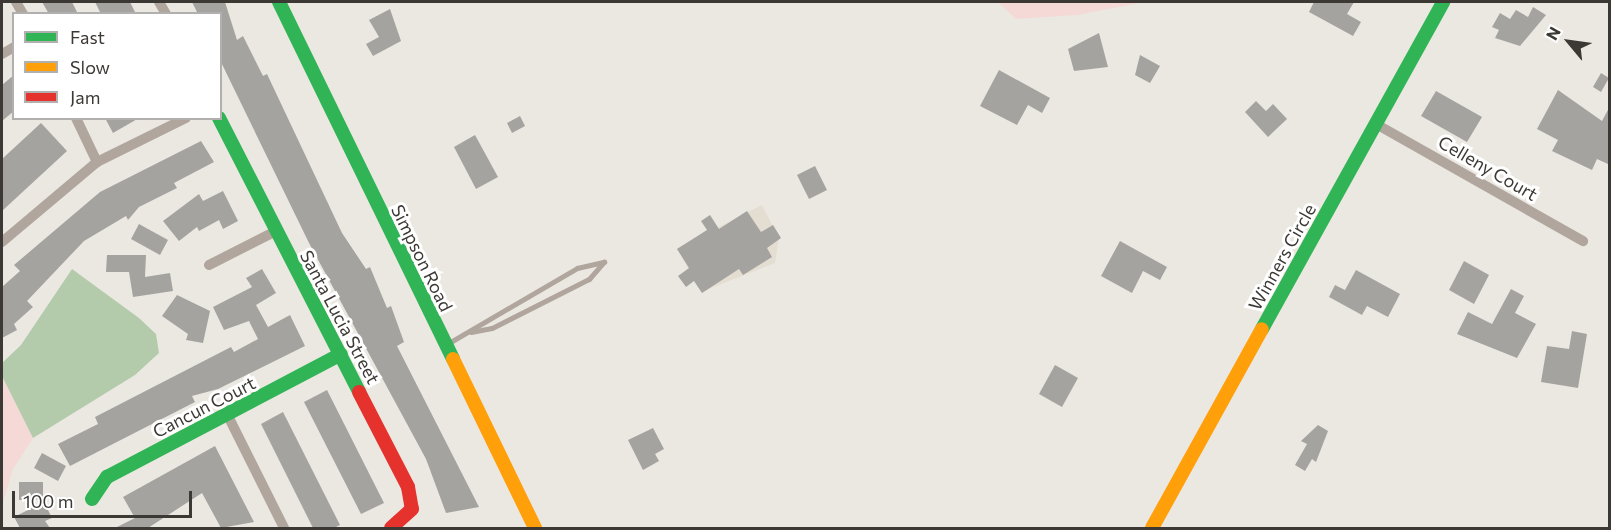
<!DOCTYPE html>
<html>
<head>
<meta charset="utf-8">
<style>
	body { margin:0 }
	#map { position:relative; width:1611px; height:530px; overflow:hidden; background:#ebe8e2; font-family:Commissioner,sans-serif }
	div>[style] { position:absolute }
	.built>* { inset:0; background:#e4ddd1 }
	.green>* { inset:0; background:#f4d9d6 }
	.water>* { inset:0; background:#b4cbab }
	.building>* { inset:0; background:#a5a39f }
	.lane>* { height:5px; margin:-2.5px; padding:0 2.5px; transform-origin:2.5px; border-radius:2.5px; background:#b0a69e }
	.street>* { height:10px; margin:-5px; padding:0 5px; transform-origin:5px; border-radius:5px; background:#b0a69e }
	.fast>* { height:14px; margin:-7px; padding:0 7px; transform-origin:7px; border-radius:7px; background:#30b455 }
	.slow>* { height:14px; margin:-7px; padding:0 7px; transform-origin:7px; border-radius:7px; background:#ff9f0a }
	.jam>* { height:14px; margin:-7px; padding:0 7px; transform-origin:7px; border-radius:7px; background:#e5322d }
	span { translate:-50% -50%; white-space:nowrap; text-align:center; line-height:1.15; -webkit-text-stroke:6px #fff; paint-order:stroke }
	.street-label { font-size:18px; color:#3c3935 }
	.frame { position:absolute; inset:0; border:3px solid #3c3935; pointer-events:none }
	.legend { position:absolute; left:12px; top:12px; width:210px; height:108px; box-sizing:border-box; background:#fff; border:2px solid #b1b0ae; margin:0; padding:8px 10px; list-style:none; font-size:18px; color:#3c3935 }
	.legend li { display:flex; align-items:center; gap:12px; height:30px }
	.legend b { width:30px; border:2px solid #b1b0ae }
	.north { position:absolute; left:1539px; top:12px; width:60px; height:60px; -webkit-text-stroke:4px #fff; paint-order:stroke; rotate:299deg; font-size:16px; font-weight:700; line-height:24px; text-align:center; color:#3c3935 }
	.north::after { content:''; display:block; margin:auto; width:21px; height:27px; background:#3c3935; clip-path:polygon(50% 0,100% 100%,50% 72%,0 100%) }
	.scale { position:absolute; left:12px; top:491px; width:180px; height:27px; box-sizing:border-box; border:3px solid #3c3935; border-top:0; padding-left:8px; font-size:18px; line-height:21px; white-space:nowrap; color:#3c3935; -webkit-text-stroke:4px #fff; paint-order:stroke }
</style>
</head>
<body>
<div id="map">
	<div class="built">
		<i style="clip-path:polygon(762px 205px,779px 238px,775px 263px,701px 292px,677px 248px)"></i>
	</div>
	<div class="green">
		<i style="clip-path:polygon(998px 2px,1145px 2px,1077px 15px,1016px 19px)"></i>
		<i style="clip-path:polygon(2px 376px,33px 438px,13px 469px,2px 506px)"></i>
	</div>
	<div class="water">
		<i style="clip-path:polygon(72px 269px,139px 318px,156px 334px,159px 353px,135px 375px,33px 438px,2px 376px,2px 363px,21px 345px)"></i>
	</div>
	<div class="building">
		<i style="clip-path:polygon(42px 2px,72px 2px,78px 14px,49px 14px)"></i>
		<i style="clip-path:polygon(95px 2px,130px 2px,136px 14px,101px 14px)"></i>
		<i style="clip-path:polygon(192px 2px,225px 2px,237px 40px,243px 36px,263px 76px,267px 74px,342px 233px,366px 269px,370px 267px,387px 308px,391px 306px,404px 342px,397px 346px,479px 507px,446px 513px,426px 459px,309px 243px,220px 60px,220px 14px,198px 14px)"></i>
		<i style="clip-path:polygon(1314px 2px,1354px 2px,1347px 14px,1361px 22px,1353px 36px,1309px 12px)"></i>
		<i style="clip-path:polygon(1533px 7px,1546px 15px,1520px 46px,1495px 38px,1499px 30px,1492px 27px,1500px 13px,1510px 19px,1516px 10px,1528px 17px)"></i>
		<i style="clip-path:polygon(390px 9px,401px 41px,373px 56px,366px 44px,379px 37px,369px 20px)"></i>
		<i style="clip-path:polygon(1099px 33px,1108px 67px,1074px 71px,1068px 49px)"></i>
		<i style="clip-path:polygon(1140px 55px,1160px 66px,1150px 83px,1135px 75px)"></i>
		<i style="clip-path:polygon(999px 70px,1050px 98px,1042px 113px,1028px 105px,1017px 125px,980px 106px)"></i>
		<i style="clip-path:polygon(1601px 73px,1609px 78px,1601px 92px,1593px 87px)"></i>
		<i style="clip-path:polygon(14px 75px,14px 111px,2px 121px,2px 85px)"></i>
		<i style="clip-path:polygon(1558px 90px,1602px 121px,1610px 106px,1610px 165px,1597px 159px,1592px 170px,1552px 151px,1558px 140px,1537px 129px)"></i>
		<i style="clip-path:polygon(1436px 91px,1482px 117px,1467px 142px,1421px 116px)"></i>
		<i style="clip-path:polygon(1256px 101px,1266px 111px,1273px 104px,1287px 119px,1268px 137px,1245px 112px)"></i>
		<i style="clip-path:polygon(520px 116px,525px 126px,512px 133px,507px 123px)"></i>
		<i style="clip-path:polygon(105px 118px,139px 118px,113px 133px)"></i>
		<i style="clip-path:polygon(41px 123px,67px 151px,2px 211px,2px 159px)"></i>
		<i style="clip-path:polygon(475px 135px,498px 177px,476px 189px,454px 147px)"></i>
		<i style="clip-path:polygon(201px 141px,214px 162px,174px 183px,177px 188px,139px 207px,128px 220px,126px 216px,84px 241px,27px 301px,33px 307px,14px 324px,17px 330px,2px 338px,2px 287px,20px 271px,14px 265px,100px 192px)"></i>
		<i style="clip-path:polygon(815px 166px,827px 190px,809px 199px,797px 175px)"></i>
		<i style="clip-path:polygon(223px 191px,238px 221px,223px 229px,219px 220px,199px 231px,197px 227px,179px 241px,163px 221px,199px 194px,203px 201px)"></i>
		<i style="clip-path:polygon(747px 211px,761px 232px,773px 225px,781px 238px,767px 248px,772px 257px,743px 275px,739px 269px,702px 293px,694px 281px,686px 287px,678px 276px,689px 268px,677px 249px,707px 230px,701px 221px,710px 215px,719px 229px)"></i>
		<i style="clip-path:polygon(139px 224px,168px 240px,160px 255px,131px 239px)"></i>
		<i style="clip-path:polygon(1120px 241px,1167px 267px,1160px 280px,1143px 271px,1132px 293px,1101px 276px)"></i>
		<i style="clip-path:polygon(107px 255px,146px 255px,145px 277px,170px 273px,173px 291px,133px 297px,129px 272px,106px 272px)"></i>
		<i style="clip-path:polygon(1464px 261px,1489px 275px,1474px 304px,1449px 290px)"></i>
		<i style="clip-path:polygon(262px 269px,276px 293px,256px 305px,268px 327px,290px 315px,305px 346px,218px 389px,192px 396px,195px 402px,70px 466px,58px 444px,98px 424px,95px 417px,231px 347px,234px 352px,258px 339px,249px 321px,224px 330px,213px 307px,252px 287px,246px 278px)"></i>
		<i style="clip-path:polygon(1356px 270px,1400px 294px,1388px 317px,1367px 306px,1362px 315px,1329px 297px,1335px 285px,1345px 290px)"></i>
		<i style="clip-path:polygon(1511px 289px,1524px 296px,1515px 313px,1536px 324px,1517px 358px,1457px 334px,1468px 312px,1492px 324px)"></i>
		<i style="clip-path:polygon(177px 295px,210px 311px,203px 343px,186px 340px,188px 334px,162px 316px)"></i>
		<i style="clip-path:polygon(1572px 331px,1587px 334px,1578px 388px,1541px 382px,1547px 346px,1569px 349px)"></i>
		<i style="clip-path:polygon(1055px 365px,1078px 378px,1062px 407px,1039px 394px)"></i>
		<i style="clip-path:polygon(327px 390px,384px 503px,361px 514px,304px 402px)"></i>
		<i style="clip-path:polygon(283px 412px,340px 525px,334px 528px,313px 528px,261px 424px)"></i>
		<i style="clip-path:polygon(1318px 425px,1328px 431px,1316px 462px,1312px 459px,1305px 471px,1295px 465px,1307px 444px,1301px 441px)"></i>
		<i style="clip-path:polygon(653px 428px,664px 449px,655px 454px,659px 461px,643px 470px,628px 440px)"></i>
		<i style="clip-path:polygon(215px 446px,254px 522px,221px 528px,202px 493px,148px 528px,115px 528px,135px 518px,123px 497px)"></i>
		<i style="clip-path:polygon(42px 453px,66px 466px,58px 481px,34px 468px)"></i>
		<i style="clip-path:polygon(19px 482px,43px 482px,43px 499px,19px 500px)"></i>
		<i style="clip-path:polygon(44px 502px,52px 518px,45px 521px,50px 528px,20px 528px,14px 517px)"></i>
	</div>
	<div class="lane">
		<i style="left:471px;top:332px;width:21px;rotate:-11deg"></i>
		<i style="left:492px;top:328px;width:109px;rotate:-26.8deg"></i>
		<i style="left:589px;top:279px;width:23px;rotate:-49deg"></i>
		<i style="left:447px;top:344px;width:151px;rotate:-30.3deg"></i>
		<i style="left:577px;top:268px;width:28px;rotate:-13deg"></i>
	</div>
	<div class="street">
		<i style="left:16px;top:2px;width:14px;rotate:60deg"></i>
		<i style="left:159px;top:2px;width:14px;rotate:60deg"></i>
		<i style="left:2px;top:54px;width:14px;rotate:-30deg"></i>
		<i style="left:76px;top:118px;width:49px;rotate:64.5deg"></i>
		<i style="left:1376px;top:124px;width:238px;rotate:29.5deg"></i>
		<i style="left:2px;top:242px;width:124px;rotate:-40.1deg"></i>
		<i style="left:97px;top:162px;width:99px;rotate:-26.3deg"></i>
		<i style="left:209px;top:265px;width:73px;rotate:-26.9deg"></i>
		<i style="left:228px;top:416px;width:125px;rotate:63.4deg"></i>
	</div>
	<div class="fast">
		<i style="left:279px;top:2px;width:397px;rotate:64deg"></i>
		<i style="left:219px;top:118px;width:308px;rotate:62.9deg"></i>
		<i style="left:1262px;top:329px;width:374px;rotate:-61deg"></i>
		<i style="left:92px;top:499px;width:27px;rotate:-56deg"></i>
		<i style="left:107px;top:477px;width:264px;rotate:-27.7deg"></i>
	</div>
	<div class="slow">
		<i style="left:453px;top:359px;width:188px;rotate:64.1deg"></i>
		<i style="left:1152px;top:528px;width:227px;rotate:-61.1deg"></i>
	</div>
	<div class="jam">
		<i style="left:359px;top:392px;width:107px;rotate:62.7deg"></i>
		<i style="left:408px;top:487px;width:22px;rotate:80deg"></i>
		<i style="left:412px;top:509px;width:28px;rotate:138deg"></i>
	</div>
	<div class="street-label">
		<span style="left:1488px;top:168px;rotate:30deg">Celleny Court</span>
		<span style="left:1282px;top:257px;rotate:-61deg">Winners Circle</span>
		<span style="left:422px;top:258px;rotate:64deg">Simpson Road</span>
		<span style="left:340px;top:317px;rotate:62deg">Santa Lucia Street</span>
		<span style="left:204px;top:407px;rotate:-27deg">Cancun Court</span>
	</div>
	<div class="frame"></div>
	<ul class="legend">
	<li><b style="height:8px;background:#30b455"></b>Fast</li>
	<li><b style="height:8px;background:#ff9f0a"></b>Slow</li>
	<li><b style="height:8px;background:#e5322d"></b>Jam</li>
	</ul>
	<div class="north">N</div>
	<div class="scale">100 m</div>
</div>
</body>
</html>
